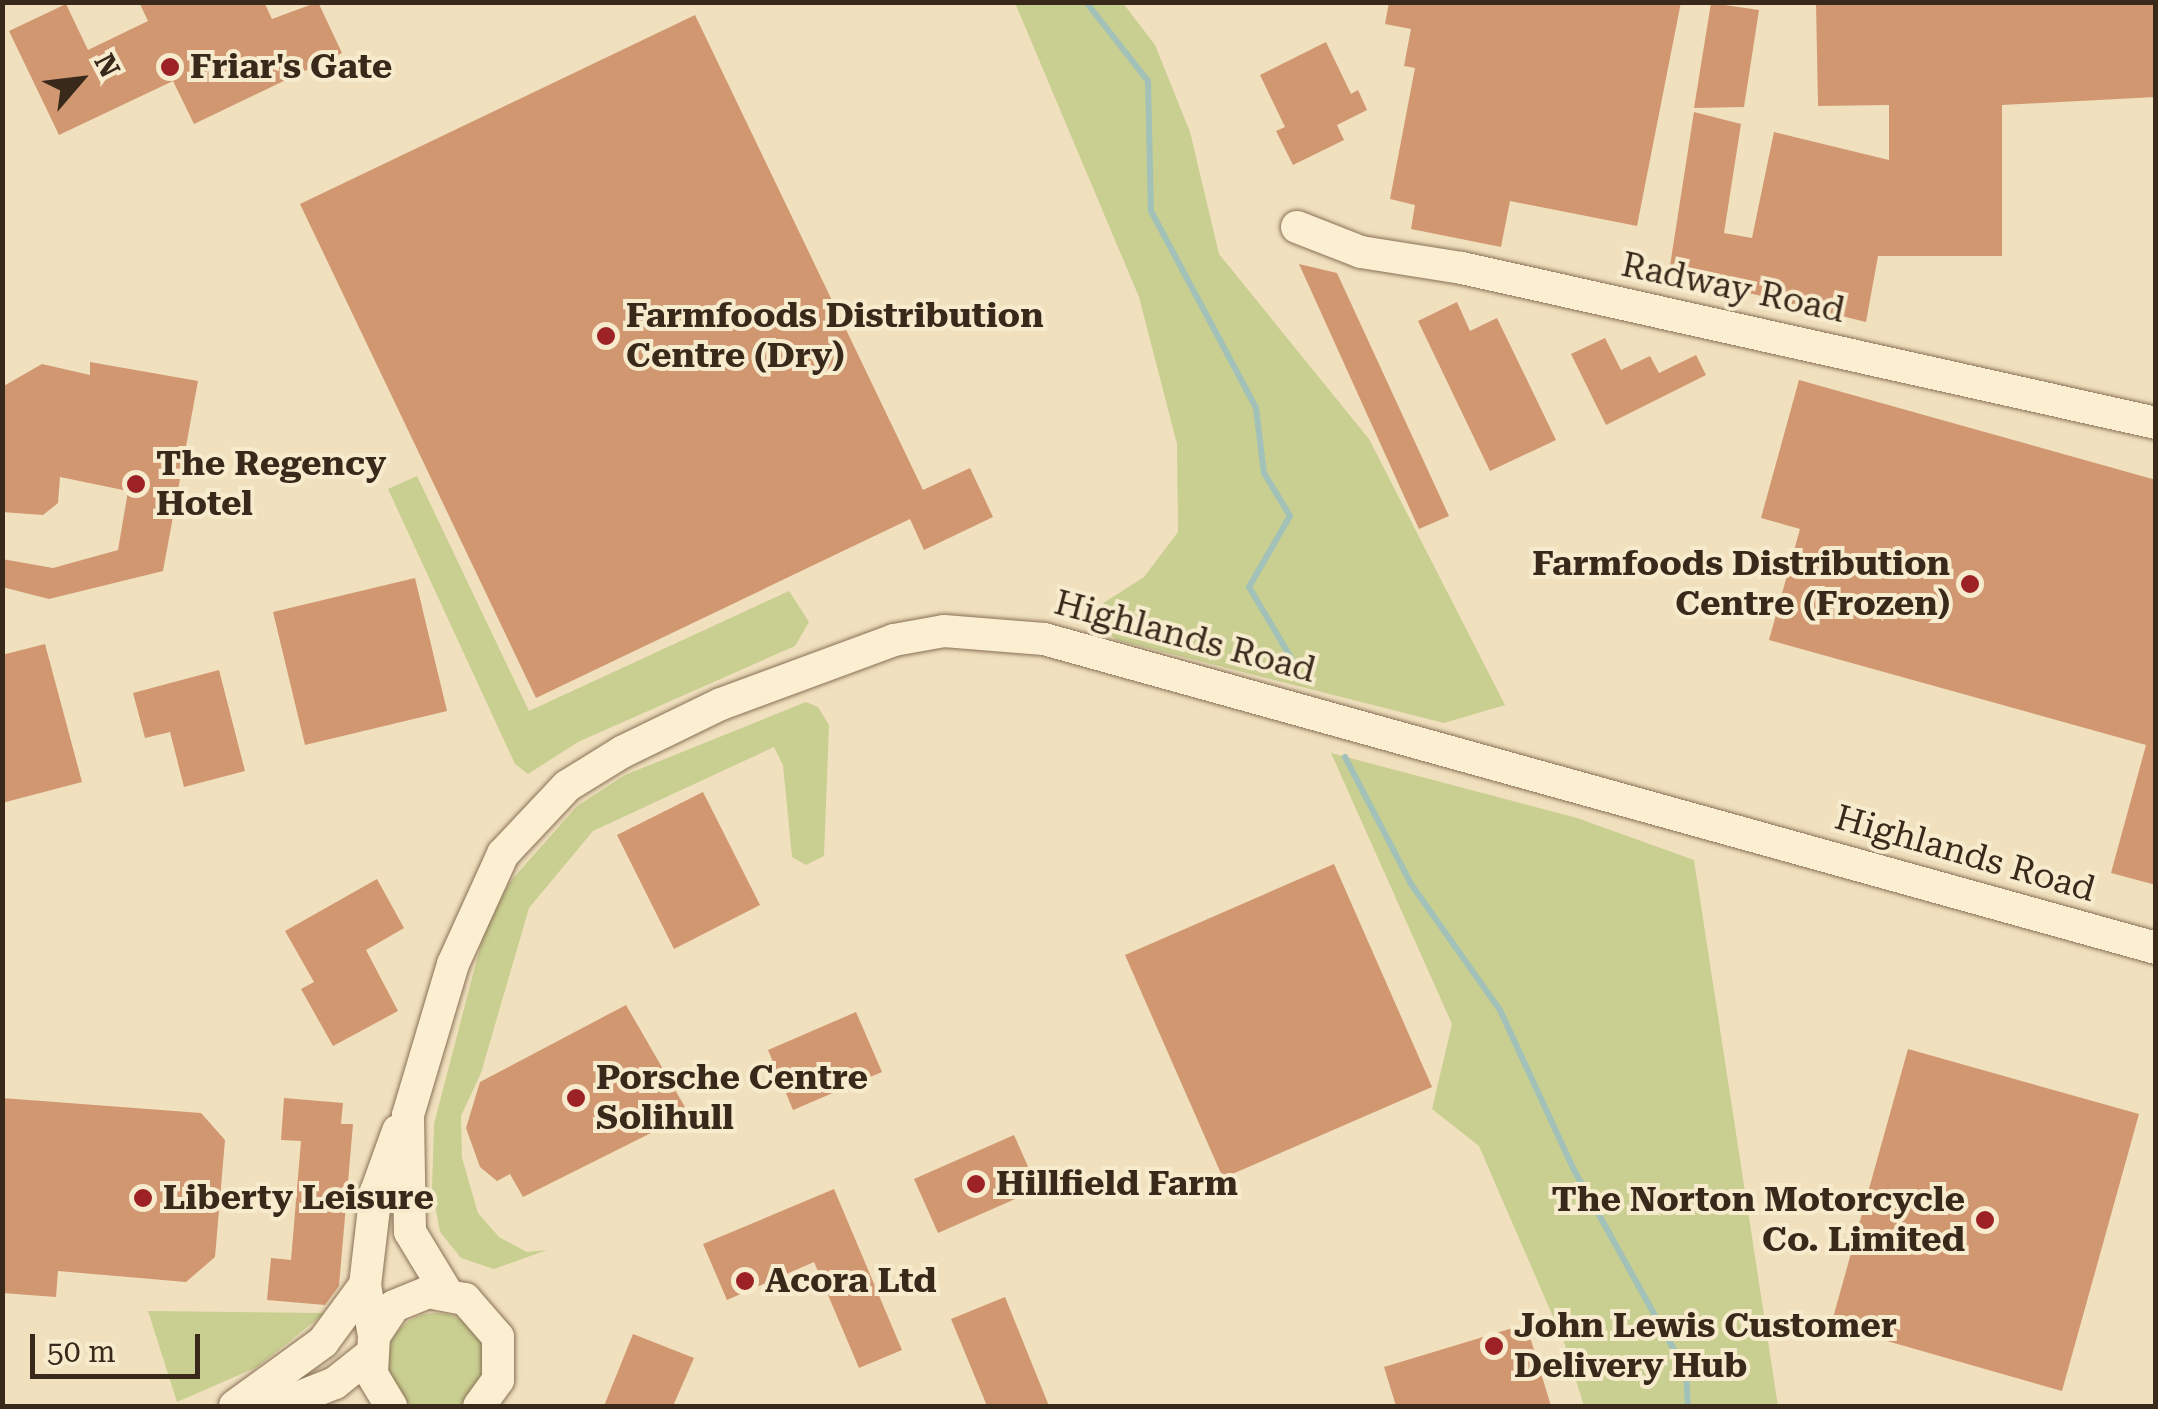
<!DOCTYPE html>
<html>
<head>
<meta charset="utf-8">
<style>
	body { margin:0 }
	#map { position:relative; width:2158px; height:1409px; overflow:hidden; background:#f0e0be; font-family:"Roboto Serif",serif }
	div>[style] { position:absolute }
	.green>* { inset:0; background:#c9cf91 }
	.round { border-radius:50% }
	.stream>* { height:6px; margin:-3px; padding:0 3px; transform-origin:3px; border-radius:3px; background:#a2c1b8 }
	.building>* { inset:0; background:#d19771 }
	.roads { filter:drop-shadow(0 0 2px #897056) drop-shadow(0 0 2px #897056) }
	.minor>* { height:32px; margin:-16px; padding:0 16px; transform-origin:16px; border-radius:16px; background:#fbeed1 }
	.dots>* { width:28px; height:28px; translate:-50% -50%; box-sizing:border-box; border:5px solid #f7ebce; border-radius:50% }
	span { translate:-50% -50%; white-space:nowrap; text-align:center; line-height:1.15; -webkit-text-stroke:8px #f7ebce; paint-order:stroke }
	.poi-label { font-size:35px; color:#38291b; font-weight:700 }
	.left { translate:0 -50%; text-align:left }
	.right { translate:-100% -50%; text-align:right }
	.street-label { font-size:35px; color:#38291b }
	.frame { position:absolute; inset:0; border:5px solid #38291b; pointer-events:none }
	.north { position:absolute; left:30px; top:30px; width:100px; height:100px; -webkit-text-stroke:8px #f7ebce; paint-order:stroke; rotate:62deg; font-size:28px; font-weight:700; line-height:40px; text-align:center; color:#38291b }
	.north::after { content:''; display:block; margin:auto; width:35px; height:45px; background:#38291b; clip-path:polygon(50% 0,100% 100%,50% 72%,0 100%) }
	.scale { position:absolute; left:30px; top:1334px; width:170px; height:45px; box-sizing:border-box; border:5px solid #38291b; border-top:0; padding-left:12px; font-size:30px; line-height:35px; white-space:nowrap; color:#38291b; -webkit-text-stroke:8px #f7ebce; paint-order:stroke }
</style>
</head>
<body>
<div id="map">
	<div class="green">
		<i style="clip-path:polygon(1015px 3px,1123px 3px,1155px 45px,1190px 132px,1219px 254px,1369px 439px,1505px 705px,1444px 723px,1116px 640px,1088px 613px,1144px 577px,1178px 532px,1177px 444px,1139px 297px)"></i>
		<i style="clip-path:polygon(417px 476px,529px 711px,789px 591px,809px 622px,795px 646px,578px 742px,528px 774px,515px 764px,388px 489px)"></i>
		<i style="clip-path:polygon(806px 702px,818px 707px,829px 725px,824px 856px,806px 865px,792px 857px,783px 765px,774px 747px,593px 831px,529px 908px,481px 1073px,461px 1116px,462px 1158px,478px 1213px,499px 1237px,527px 1252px,547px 1250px,494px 1269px,461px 1258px,440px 1232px,432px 1190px,434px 1124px,485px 928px,509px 883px,577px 806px,625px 775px)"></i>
		<i style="clip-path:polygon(1331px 753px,1577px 818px,1694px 860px,1778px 1406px,1584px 1406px,1564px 1342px,1479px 1146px,1432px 1109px,1452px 1024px)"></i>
		<i style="clip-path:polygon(148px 1311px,325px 1313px,257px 1367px,177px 1402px)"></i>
		<i class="round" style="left:387px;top:1313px;width:98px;height:98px"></i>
	</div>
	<div class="stream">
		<i style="left:1086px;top:2px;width:100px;rotate:51.9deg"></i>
		<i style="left:1148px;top:81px;width:130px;rotate:88.7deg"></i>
		<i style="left:1151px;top:211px;width:223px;rotate:61.9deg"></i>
		<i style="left:1256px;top:408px;width:65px;rotate:83deg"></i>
		<i style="left:1264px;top:473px;width:50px;rotate:58.8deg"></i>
		<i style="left:1290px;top:516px;width:82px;rotate:120deg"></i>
		<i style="left:1249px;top:587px;width:86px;rotate:59.3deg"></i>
		<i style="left:1345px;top:757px;width:143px;rotate:62.5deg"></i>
		<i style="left:1411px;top:884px;width:154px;rotate:54.8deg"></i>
		<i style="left:1500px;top:1010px;width:176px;rotate:65.2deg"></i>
		<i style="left:1574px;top:1170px;width:230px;rotate:60.9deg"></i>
		<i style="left:1686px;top:1371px;width:35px;rotate:87deg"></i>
	</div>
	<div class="building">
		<i style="clip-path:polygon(139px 2px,264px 2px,272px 19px,318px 2px,342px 53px,194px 124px,173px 81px,59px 135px,9px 31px,66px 4px,88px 50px,148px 21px)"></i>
		<i style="clip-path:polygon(1389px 2px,1681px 2px,1637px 226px,1510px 201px,1501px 247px,1411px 229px,1415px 205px,1390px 199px,1415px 68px,1404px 66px,1411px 29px,1385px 24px)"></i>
		<i style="clip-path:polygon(1816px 2px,2156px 2px,2156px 97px,2002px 105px,2002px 256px,1878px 256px,1866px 322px,1741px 291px,1743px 284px,1669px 272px,1694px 112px,1741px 124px,1724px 233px,1752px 238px,1774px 132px,1889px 160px,1889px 105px,1818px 106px)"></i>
		<i style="clip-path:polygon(1711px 3px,1759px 10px,1744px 107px,1694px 108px)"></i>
		<i style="clip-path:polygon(695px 15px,923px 490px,970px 468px,993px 517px,924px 550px,910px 519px,536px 698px,300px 204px)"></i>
		<i style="clip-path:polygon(1326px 42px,1351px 94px,1358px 90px,1367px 110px,1337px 125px,1344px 140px,1293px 165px,1276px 131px,1285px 127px,1260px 75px)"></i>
		<i style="clip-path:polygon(1299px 264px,1337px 273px,1449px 516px,1419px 529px)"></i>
		<i style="clip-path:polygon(1457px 302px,1470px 331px,1497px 318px,1556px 440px,1490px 471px,1418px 321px)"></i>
		<i style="clip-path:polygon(1605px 338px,1621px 370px,1650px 356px,1659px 373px,1696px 355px,1706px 375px,1606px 425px,1571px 354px)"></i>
		<i style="clip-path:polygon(90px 362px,198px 381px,163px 571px,49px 599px,2px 587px,2px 559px,53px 568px,118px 550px,128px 491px,60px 477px,58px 503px,43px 515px,2px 512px,2px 387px,42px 364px,90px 375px)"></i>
		<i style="clip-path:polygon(1799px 380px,2156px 480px,2156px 885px,2111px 873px,2146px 745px,1769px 640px,1800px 529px,1761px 518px)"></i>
		<i style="clip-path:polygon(415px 578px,447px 711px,305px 745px,273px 612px)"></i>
		<i style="clip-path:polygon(45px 644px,82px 782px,2px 803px,2px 655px)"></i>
		<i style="clip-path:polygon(219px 670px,245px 771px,184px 787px,170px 732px,145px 738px,133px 693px)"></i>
		<i style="clip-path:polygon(703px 792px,760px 905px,674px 949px,617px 835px)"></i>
		<i style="clip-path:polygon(1334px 864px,1432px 1087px,1223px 1178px,1125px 955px)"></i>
		<i style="clip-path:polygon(377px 879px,404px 928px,366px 950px,398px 1011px,333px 1046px,301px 989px,314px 982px,285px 931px)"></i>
		<i style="clip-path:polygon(626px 1005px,689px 1114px,523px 1197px,510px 1174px,497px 1181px,480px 1167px,466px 1128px,480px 1082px)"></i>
		<i style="clip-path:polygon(856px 1012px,882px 1072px,793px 1110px,768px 1050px)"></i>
		<i style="clip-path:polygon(1908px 1049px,2139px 1114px,2062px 1391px,1831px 1325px)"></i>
		<i style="clip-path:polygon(2px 1098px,201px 1113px,225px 1140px,215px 1257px,186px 1282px,58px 1271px,56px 1297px,2px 1293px)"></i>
		<i style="clip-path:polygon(284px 1098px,343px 1103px,341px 1124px,353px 1124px,339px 1286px,325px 1305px,267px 1300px,271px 1258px,291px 1260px,301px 1141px,281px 1140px)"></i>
		<i style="clip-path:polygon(1014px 1135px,1038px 1189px,938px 1233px,914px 1179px)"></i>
		<i style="clip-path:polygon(834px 1189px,902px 1350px,859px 1368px,814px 1262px,727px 1300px,703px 1244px)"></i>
		<i style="clip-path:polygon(1005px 1297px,1049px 1406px,987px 1406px,951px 1319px)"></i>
		<i style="clip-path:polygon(1526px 1324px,1551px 1406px,1396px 1406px,1384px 1367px)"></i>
		<i style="clip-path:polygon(633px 1334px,694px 1358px,673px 1406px,604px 1406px)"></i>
	</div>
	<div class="roads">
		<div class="minor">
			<i style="left:1297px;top:227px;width:69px;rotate:21.3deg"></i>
			<i style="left:1361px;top:252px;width:102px;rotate:9deg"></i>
			<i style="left:1462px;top:268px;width:711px;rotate:12.59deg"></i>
			<i style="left:447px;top:1293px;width:71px;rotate:-121.2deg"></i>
			<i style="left:410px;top:1232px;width:117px;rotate:-91deg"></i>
			<i style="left:408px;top:1115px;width:158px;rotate:-73.4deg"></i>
			<i style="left:453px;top:964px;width:121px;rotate:-65.6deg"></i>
			<i style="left:503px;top:854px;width:93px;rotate:-46.7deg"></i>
			<i style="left:567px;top:786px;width:65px;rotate:-31.7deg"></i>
			<i style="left:622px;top:752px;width:110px;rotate:-25.9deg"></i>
			<i style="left:721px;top:704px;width:184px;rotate:-20.3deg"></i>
			<i style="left:894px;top:640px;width:51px;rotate:-10.2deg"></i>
			<i style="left:944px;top:631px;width:100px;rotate:4.6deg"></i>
			<i style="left:1044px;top:639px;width:1154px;rotate:15.53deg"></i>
			<i style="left:374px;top:1336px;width:52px;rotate:-100deg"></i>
			<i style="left:365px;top:1285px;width:94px;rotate:-83.3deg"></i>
			<i style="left:376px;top:1192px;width:65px;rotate:-70.2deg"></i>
			<i style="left:235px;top:1406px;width:109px;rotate:-36deg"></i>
			<i style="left:323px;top:1342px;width:71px;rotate:-53.6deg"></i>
			<i style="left:277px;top:1406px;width:62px;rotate:-21.6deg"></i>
			<i style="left:335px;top:1383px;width:45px;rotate:-38.7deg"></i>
			<i style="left:391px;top:1406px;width:37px;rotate:-121deg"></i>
			<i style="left:372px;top:1374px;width:38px;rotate:-87deg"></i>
			<i style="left:374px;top:1336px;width:36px;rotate:-56deg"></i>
			<i style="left:394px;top:1306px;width:37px;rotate:-22deg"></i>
			<i style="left:428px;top:1292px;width:38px;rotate:11deg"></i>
			<i style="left:465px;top:1299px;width:50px;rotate:49deg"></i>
			<i style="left:498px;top:1337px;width:43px;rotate:90deg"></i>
			<i style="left:498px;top:1380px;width:32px;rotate:126deg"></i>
		</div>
	</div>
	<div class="dots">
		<i style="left:170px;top:67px;background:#9c2225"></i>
		<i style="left:606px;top:336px;background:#9c2225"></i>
		<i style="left:136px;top:484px;background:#9c2225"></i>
		<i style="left:1970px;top:584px;background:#9c2225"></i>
		<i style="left:576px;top:1098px;background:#9c2225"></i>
		<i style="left:976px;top:1184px;background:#9c2225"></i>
		<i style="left:143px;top:1198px;background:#9c2225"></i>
		<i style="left:1985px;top:1220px;background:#9c2225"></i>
		<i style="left:745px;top:1281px;background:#9c2225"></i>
		<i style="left:1494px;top:1346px;background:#9c2225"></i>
	</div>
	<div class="poi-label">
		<span class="left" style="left:190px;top:67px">Friar's Gate</span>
		<span class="left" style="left:626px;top:336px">Farmfoods Distribution<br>Centre (Dry)</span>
		<span class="left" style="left:156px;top:484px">The Regency<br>Hotel</span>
		<span class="right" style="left:1950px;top:584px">Farmfoods Distribution<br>Centre (Frozen)</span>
		<span class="left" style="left:596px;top:1098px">Porsche Centre<br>Solihull</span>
		<span class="left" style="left:996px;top:1184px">Hillfield Farm</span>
		<span class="left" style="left:163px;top:1198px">Liberty Leisure</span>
		<span class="right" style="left:1965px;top:1220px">The Norton Motorcycle<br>Co. Limited</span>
		<span class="left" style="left:765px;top:1281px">Acora Ltd</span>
		<span class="left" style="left:1514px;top:1346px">John Lewis Customer<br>Delivery Hub</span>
	</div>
	<div class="street-label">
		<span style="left:1733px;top:288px;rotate:12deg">Radway Road</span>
		<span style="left:1185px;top:637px;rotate:15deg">Highlands Road</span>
		<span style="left:1965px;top:854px;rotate:16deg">Highlands Road</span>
	</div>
	<div class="frame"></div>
	<div class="north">N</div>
	<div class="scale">50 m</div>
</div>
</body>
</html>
